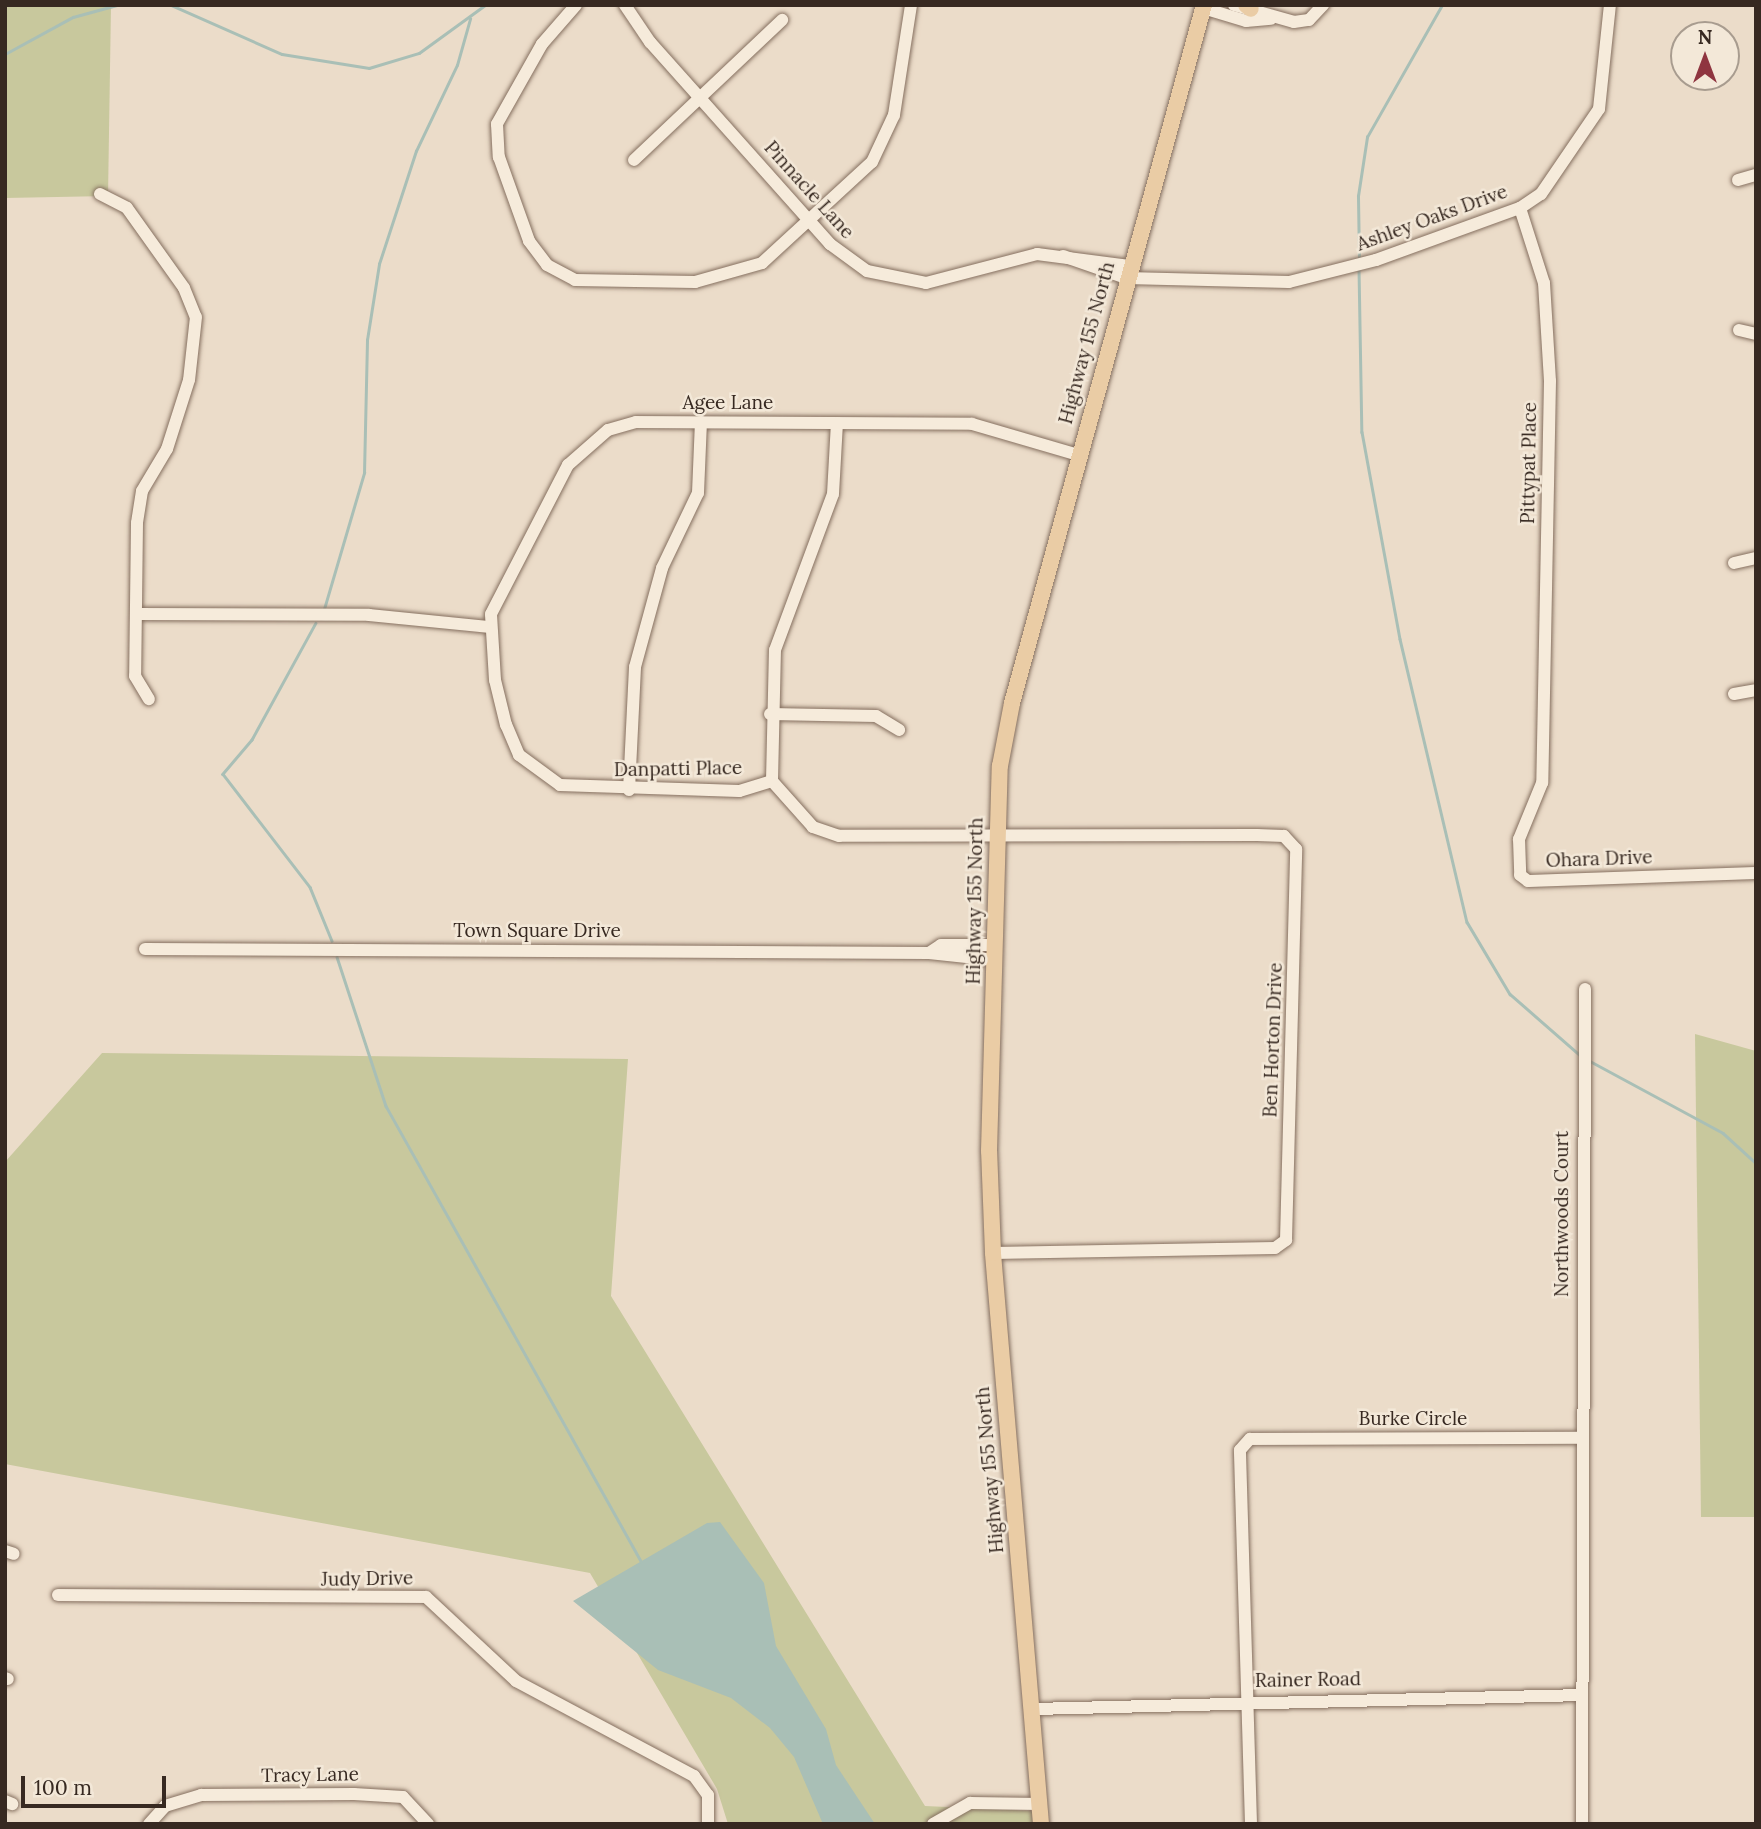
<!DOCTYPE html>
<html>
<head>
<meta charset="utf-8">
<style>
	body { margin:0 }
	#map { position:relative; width:1761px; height:1829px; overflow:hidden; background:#ebdcc9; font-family:Lora,serif }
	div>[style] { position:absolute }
	.green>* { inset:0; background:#c8c89d }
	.water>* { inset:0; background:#a9bfb6 }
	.stream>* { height:2.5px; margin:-1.25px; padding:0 1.25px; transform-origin:1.25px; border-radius:1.25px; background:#a9bfb6 }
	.roads { filter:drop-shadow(0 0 2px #856f5f) drop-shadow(0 0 2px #856f5f) }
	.minor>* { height:12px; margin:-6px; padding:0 6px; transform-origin:6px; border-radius:6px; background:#f6ebdb }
	.major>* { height:16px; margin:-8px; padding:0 8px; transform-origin:8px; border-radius:8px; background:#eacca5 }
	span { translate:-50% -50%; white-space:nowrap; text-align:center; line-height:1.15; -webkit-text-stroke:5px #f3e8d8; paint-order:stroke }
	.street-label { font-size:19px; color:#372921 }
	.frame { position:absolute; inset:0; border:7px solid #372921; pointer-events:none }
	.north { position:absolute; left:1670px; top:21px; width:70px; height:70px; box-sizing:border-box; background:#f3e8d8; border:2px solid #a89c8f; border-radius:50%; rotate:0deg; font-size:19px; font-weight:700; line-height:28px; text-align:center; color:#372921 }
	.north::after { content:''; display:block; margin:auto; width:24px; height:32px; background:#8f3540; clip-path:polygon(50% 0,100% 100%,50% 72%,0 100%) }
	.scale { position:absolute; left:21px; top:1776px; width:145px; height:32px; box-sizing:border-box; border:4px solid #372921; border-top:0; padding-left:9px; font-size:21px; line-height:24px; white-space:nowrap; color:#372921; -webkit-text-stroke:5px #f3e8d8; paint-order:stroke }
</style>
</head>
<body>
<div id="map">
	<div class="green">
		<i style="clip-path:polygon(5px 5px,111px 5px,108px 196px,5px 198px)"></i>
		<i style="clip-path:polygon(1695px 1034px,1756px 1051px,1756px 1517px,1701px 1517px)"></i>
		<i style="clip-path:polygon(102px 1053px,628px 1059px,611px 1296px,925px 1806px,1034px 1811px,1034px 1824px,728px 1824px,717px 1789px,590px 1573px,5px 1464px,5px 1162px)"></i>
	</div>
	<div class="water">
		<i style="clip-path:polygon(720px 1522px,764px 1583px,776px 1646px,826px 1729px,836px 1765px,875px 1824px,823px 1824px,794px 1757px,770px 1728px,731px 1698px,658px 1670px,573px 1601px,707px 1523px)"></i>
	</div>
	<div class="stream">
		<i style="left:171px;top:5px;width:121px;rotate:23.8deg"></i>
		<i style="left:282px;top:54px;width:88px;rotate:9.1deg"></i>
		<i style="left:369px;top:68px;width:52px;rotate:-16.7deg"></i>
		<i style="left:419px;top:53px;width:82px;rotate:-36deg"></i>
		<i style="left:5px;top:54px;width:77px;rotate:-28.6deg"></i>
		<i style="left:73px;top:17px;width:46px;rotate:-15.3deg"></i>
		<i style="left:1359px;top:261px;width:65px;rotate:-90.9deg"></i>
		<i style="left:1358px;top:196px;width:60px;rotate:-81.3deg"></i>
		<i style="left:1367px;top:137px;width:152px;rotate:-60.4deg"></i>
		<i style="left:1359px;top:268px;width:164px;rotate:89deg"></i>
		<i style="left:1362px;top:432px;width:210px;rotate:79.6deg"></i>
		<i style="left:1400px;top:639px;width:291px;rotate:76.7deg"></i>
		<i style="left:1467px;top:922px;width:84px;rotate:59.2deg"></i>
		<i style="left:1510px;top:994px;width:94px;rotate:41.1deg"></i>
		<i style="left:324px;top:609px;width:142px;rotate:-73.6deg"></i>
		<i style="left:364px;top:473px;width:133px;rotate:-88.7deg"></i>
		<i style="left:367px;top:340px;width:77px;rotate:-81deg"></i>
		<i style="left:379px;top:264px;width:119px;rotate:-71.9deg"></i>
		<i style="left:416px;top:151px;width:95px;rotate:-64.5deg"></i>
		<i style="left:457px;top:65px;width:48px;rotate:-74.2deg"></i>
		<i style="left:316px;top:623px;width:133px;rotate:118.7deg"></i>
		<i style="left:252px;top:740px;width:45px;rotate:130.5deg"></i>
		<i style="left:223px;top:774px;width:143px;rotate:52.4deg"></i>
		<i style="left:310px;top:887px;width:58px;rotate:67.8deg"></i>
		<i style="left:337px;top:957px;width:157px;rotate:71.8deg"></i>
		<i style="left:386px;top:1106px;width:522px;rotate:60.73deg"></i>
		<i style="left:1590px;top:1061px;width:151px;rotate:28.4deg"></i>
		<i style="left:1723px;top:1133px;width:45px;rotate:42.3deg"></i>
	</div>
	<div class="roads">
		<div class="minor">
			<i style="left:576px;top:5px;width:52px;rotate:131.1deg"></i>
			<i style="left:542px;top:44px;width:92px;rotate:119.4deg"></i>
			<i style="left:497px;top:124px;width:33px;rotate:87deg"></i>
			<i style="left:499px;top:157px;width:89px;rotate:70.3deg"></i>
			<i style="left:529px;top:241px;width:30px;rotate:53deg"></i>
			<i style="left:547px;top:265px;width:32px;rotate:28deg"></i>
			<i style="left:575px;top:280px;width:120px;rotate:1deg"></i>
			<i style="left:695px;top:282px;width:70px;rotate:-15.8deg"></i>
			<i style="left:762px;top:263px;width:149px;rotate:-42.6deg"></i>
			<i style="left:872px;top:162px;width:52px;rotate:-64.9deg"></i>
			<i style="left:894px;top:115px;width:111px;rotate:-81.2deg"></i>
			<i style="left:625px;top:5px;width:45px;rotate:56deg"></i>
			<i style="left:650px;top:42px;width:271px;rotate:48.3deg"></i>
			<i style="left:830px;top:244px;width:46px;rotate:36.1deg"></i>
			<i style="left:867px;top:271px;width:60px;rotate:11.5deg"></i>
			<i style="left:926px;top:283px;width:115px;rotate:-14.6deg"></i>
			<i style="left:1037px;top:254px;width:93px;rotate:7.4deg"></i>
			<i style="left:1234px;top:5px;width:62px;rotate:15.8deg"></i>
			<i style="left:1294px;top:22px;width:15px;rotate:-8deg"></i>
			<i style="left:1309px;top:20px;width:21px;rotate:-47deg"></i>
			<i style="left:1203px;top:8px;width:45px;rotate:16.8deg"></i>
			<i style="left:1246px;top:21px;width:25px;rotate:-5deg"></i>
			<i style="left:634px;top:160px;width:204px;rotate:-43.4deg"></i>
			<i style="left:1738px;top:180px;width:19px;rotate:-16deg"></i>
			<i style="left:100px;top:194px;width:30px;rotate:27deg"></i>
			<i style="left:127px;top:208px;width:98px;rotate:54.5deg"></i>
			<i style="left:184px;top:288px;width:31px;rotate:68deg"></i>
			<i style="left:196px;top:317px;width:63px;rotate:96.3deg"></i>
			<i style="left:189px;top:380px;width:72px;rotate:107.7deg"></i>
			<i style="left:167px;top:449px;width:49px;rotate:120.8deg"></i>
			<i style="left:142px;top:491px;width:32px;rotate:99deg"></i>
			<i style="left:137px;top:523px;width:153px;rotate:90.7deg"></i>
			<i style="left:135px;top:676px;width:27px;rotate:59deg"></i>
			<i style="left:1520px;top:208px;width:79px;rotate:72.3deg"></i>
			<i style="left:1544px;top:283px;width:98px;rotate:86.5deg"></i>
			<i style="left:1550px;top:381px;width:402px;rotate:91.1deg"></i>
			<i style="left:1542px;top:783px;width:61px;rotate:112.3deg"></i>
			<i style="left:1519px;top:839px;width:36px;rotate:88deg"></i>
			<i style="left:1520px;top:875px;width:10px;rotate:37deg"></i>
			<i style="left:1528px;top:881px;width:228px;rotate:-2deg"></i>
			<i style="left:1063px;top:256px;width:67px;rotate:19.2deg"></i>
			<i style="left:1126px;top:278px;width:163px;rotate:1.4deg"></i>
			<i style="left:1289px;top:282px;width:90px;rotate:-14.2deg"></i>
			<i style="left:1376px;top:260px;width:153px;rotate:-19.9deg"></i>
			<i style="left:1520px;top:208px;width:25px;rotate:-34deg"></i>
			<i style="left:1541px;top:194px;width:103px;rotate:-55.7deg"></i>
			<i style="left:1599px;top:109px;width:105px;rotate:-84deg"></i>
			<i style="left:1739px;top:330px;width:17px;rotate:13deg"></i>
			<i style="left:1734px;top:563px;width:23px;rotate:-13deg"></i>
			<i style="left:137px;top:614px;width:232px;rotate:0.2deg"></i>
			<i style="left:369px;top:615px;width:122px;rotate:5.7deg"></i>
			<i style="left:1734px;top:694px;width:22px;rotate:-10deg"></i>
			<i style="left:770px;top:714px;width:106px;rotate:1.1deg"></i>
			<i style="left:876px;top:716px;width:27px;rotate:31deg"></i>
			<i style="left:772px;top:781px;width:131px;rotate:-88.7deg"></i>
			<i style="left:775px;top:650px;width:166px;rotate:-69.6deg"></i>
			<i style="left:833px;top:494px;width:71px;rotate:-86.8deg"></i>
			<i style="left:629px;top:790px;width:123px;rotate:-87.2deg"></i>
			<i style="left:635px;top:667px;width:103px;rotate:-74.7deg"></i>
			<i style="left:662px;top:568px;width:83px;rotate:-64.4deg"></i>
			<i style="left:698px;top:493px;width:71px;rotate:-87.6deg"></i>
			<i style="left:145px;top:949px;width:784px;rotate:0.29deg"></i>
			<i style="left:929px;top:953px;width:66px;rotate:6.1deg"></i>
			<i style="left:929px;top:953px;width:14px;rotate:-34deg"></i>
			<i style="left:941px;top:945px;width:54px"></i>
			<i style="left:993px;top:1253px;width:282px;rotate:-1deg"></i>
			<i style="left:1275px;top:1248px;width:14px;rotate:-36deg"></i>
			<i style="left:1286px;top:1240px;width:391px;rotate:-88.5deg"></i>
			<i style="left:1296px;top:849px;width:18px;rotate:-133deg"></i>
			<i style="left:1284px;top:836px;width:27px;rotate:-178deg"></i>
			<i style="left:1257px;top:835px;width:418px;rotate:179.9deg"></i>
			<i style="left:839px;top:836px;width:28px;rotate:-161deg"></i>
			<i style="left:813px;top:827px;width:62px;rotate:-131.7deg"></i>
			<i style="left:772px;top:781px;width:34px;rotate:163deg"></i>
			<i style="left:739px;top:791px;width:179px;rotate:-178.1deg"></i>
			<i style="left:560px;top:785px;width:51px;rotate:-143.8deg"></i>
			<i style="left:519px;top:755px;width:33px;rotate:-113deg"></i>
			<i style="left:506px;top:725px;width:46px;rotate:-103.7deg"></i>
			<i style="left:495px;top:680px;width:66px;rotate:-93.5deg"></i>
			<i style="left:491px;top:614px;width:168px;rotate:-62.7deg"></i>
			<i style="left:568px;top:465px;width:53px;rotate:-41.2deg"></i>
			<i style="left:608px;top:430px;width:29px;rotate:-16deg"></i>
			<i style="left:636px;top:422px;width:336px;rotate:0.3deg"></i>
			<i style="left:972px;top:424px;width:111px;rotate:16.2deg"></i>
			<i style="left:5px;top:1551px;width:9px;rotate:18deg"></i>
			<i style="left:58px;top:1595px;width:368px;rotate:0.3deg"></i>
			<i style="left:426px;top:1597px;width:123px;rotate:43deg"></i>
			<i style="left:516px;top:1681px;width:202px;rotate:28.1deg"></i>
			<i style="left:694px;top:1776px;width:24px;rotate:54deg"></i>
			<i style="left:708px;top:1795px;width:29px;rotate:90deg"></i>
			<i style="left:5px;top:1678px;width:3px;rotate:18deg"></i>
			<i style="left:1034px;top:1709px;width:548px;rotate:-1.46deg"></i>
			<i style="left:5px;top:1801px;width:8px;rotate:23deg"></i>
			<i style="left:149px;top:1824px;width:24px;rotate:-48deg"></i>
			<i style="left:165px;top:1806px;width:38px;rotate:-17deg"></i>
			<i style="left:201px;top:1795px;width:153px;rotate:-0.4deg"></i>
			<i style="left:354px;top:1794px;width:49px;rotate:3.5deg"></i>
			<i style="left:403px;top:1797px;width:37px;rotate:47deg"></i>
			<i style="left:933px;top:1824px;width:43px;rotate:-29.6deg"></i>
			<i style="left:970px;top:1803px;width:70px;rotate:0.8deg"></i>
			<i style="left:1251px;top:1824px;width:374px;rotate:-91.7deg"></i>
			<i style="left:1240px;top:1450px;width:15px;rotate:-48deg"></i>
			<i style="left:1250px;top:1439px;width:329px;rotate:-0.2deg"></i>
			<i style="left:1582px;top:1824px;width:835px;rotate:-89.79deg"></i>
		</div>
		<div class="major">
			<i style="left:1246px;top:5px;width:6px;rotate:39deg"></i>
			<i style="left:1041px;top:1824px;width:573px;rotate:-94.81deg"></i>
			<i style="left:993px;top:1253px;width:102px;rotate:-92.2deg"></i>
			<i style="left:989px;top:1151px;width:385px;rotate:-88.4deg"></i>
			<i style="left:1000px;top:766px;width:64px;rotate:-79.2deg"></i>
			<i style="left:1012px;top:703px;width:724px;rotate:-74.62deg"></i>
		</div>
	</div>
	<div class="street-label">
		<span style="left:809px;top:190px;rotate:48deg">Pinnacle Lane</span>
		<span style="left:1432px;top:218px;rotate:-20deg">Ashley Oaks Drive</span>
		<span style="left:1087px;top:343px;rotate:-75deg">Highway 155 North</span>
		<span style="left:728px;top:403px">Agee Lane</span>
		<span style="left:1529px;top:463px;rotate:-89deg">Pittypat Place</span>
		<span style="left:678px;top:769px;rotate:-1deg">Danpatti Place</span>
		<span style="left:1599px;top:859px;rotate:-2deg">Ohara Drive</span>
		<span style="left:975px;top:901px;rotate:-89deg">Highway 155 North</span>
		<span style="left:537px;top:931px">Town Square Drive</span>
		<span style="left:1273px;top:1040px;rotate:-88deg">Ben Horton Drive</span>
		<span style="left:1562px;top:1214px;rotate:-90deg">Northwoods Court</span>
		<span style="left:1413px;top:1419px">Burke Circle</span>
		<span style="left:990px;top:1470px;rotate:-95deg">Highway 155 North</span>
		<span style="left:367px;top:1579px;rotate:-1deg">Judy Drive</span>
		<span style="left:1308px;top:1680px;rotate:-1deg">Rainer Road</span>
		<span style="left:310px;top:1775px;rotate:-1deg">Tracy Lane</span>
	</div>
	<div class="frame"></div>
	<div class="north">N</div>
	<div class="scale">100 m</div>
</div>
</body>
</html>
